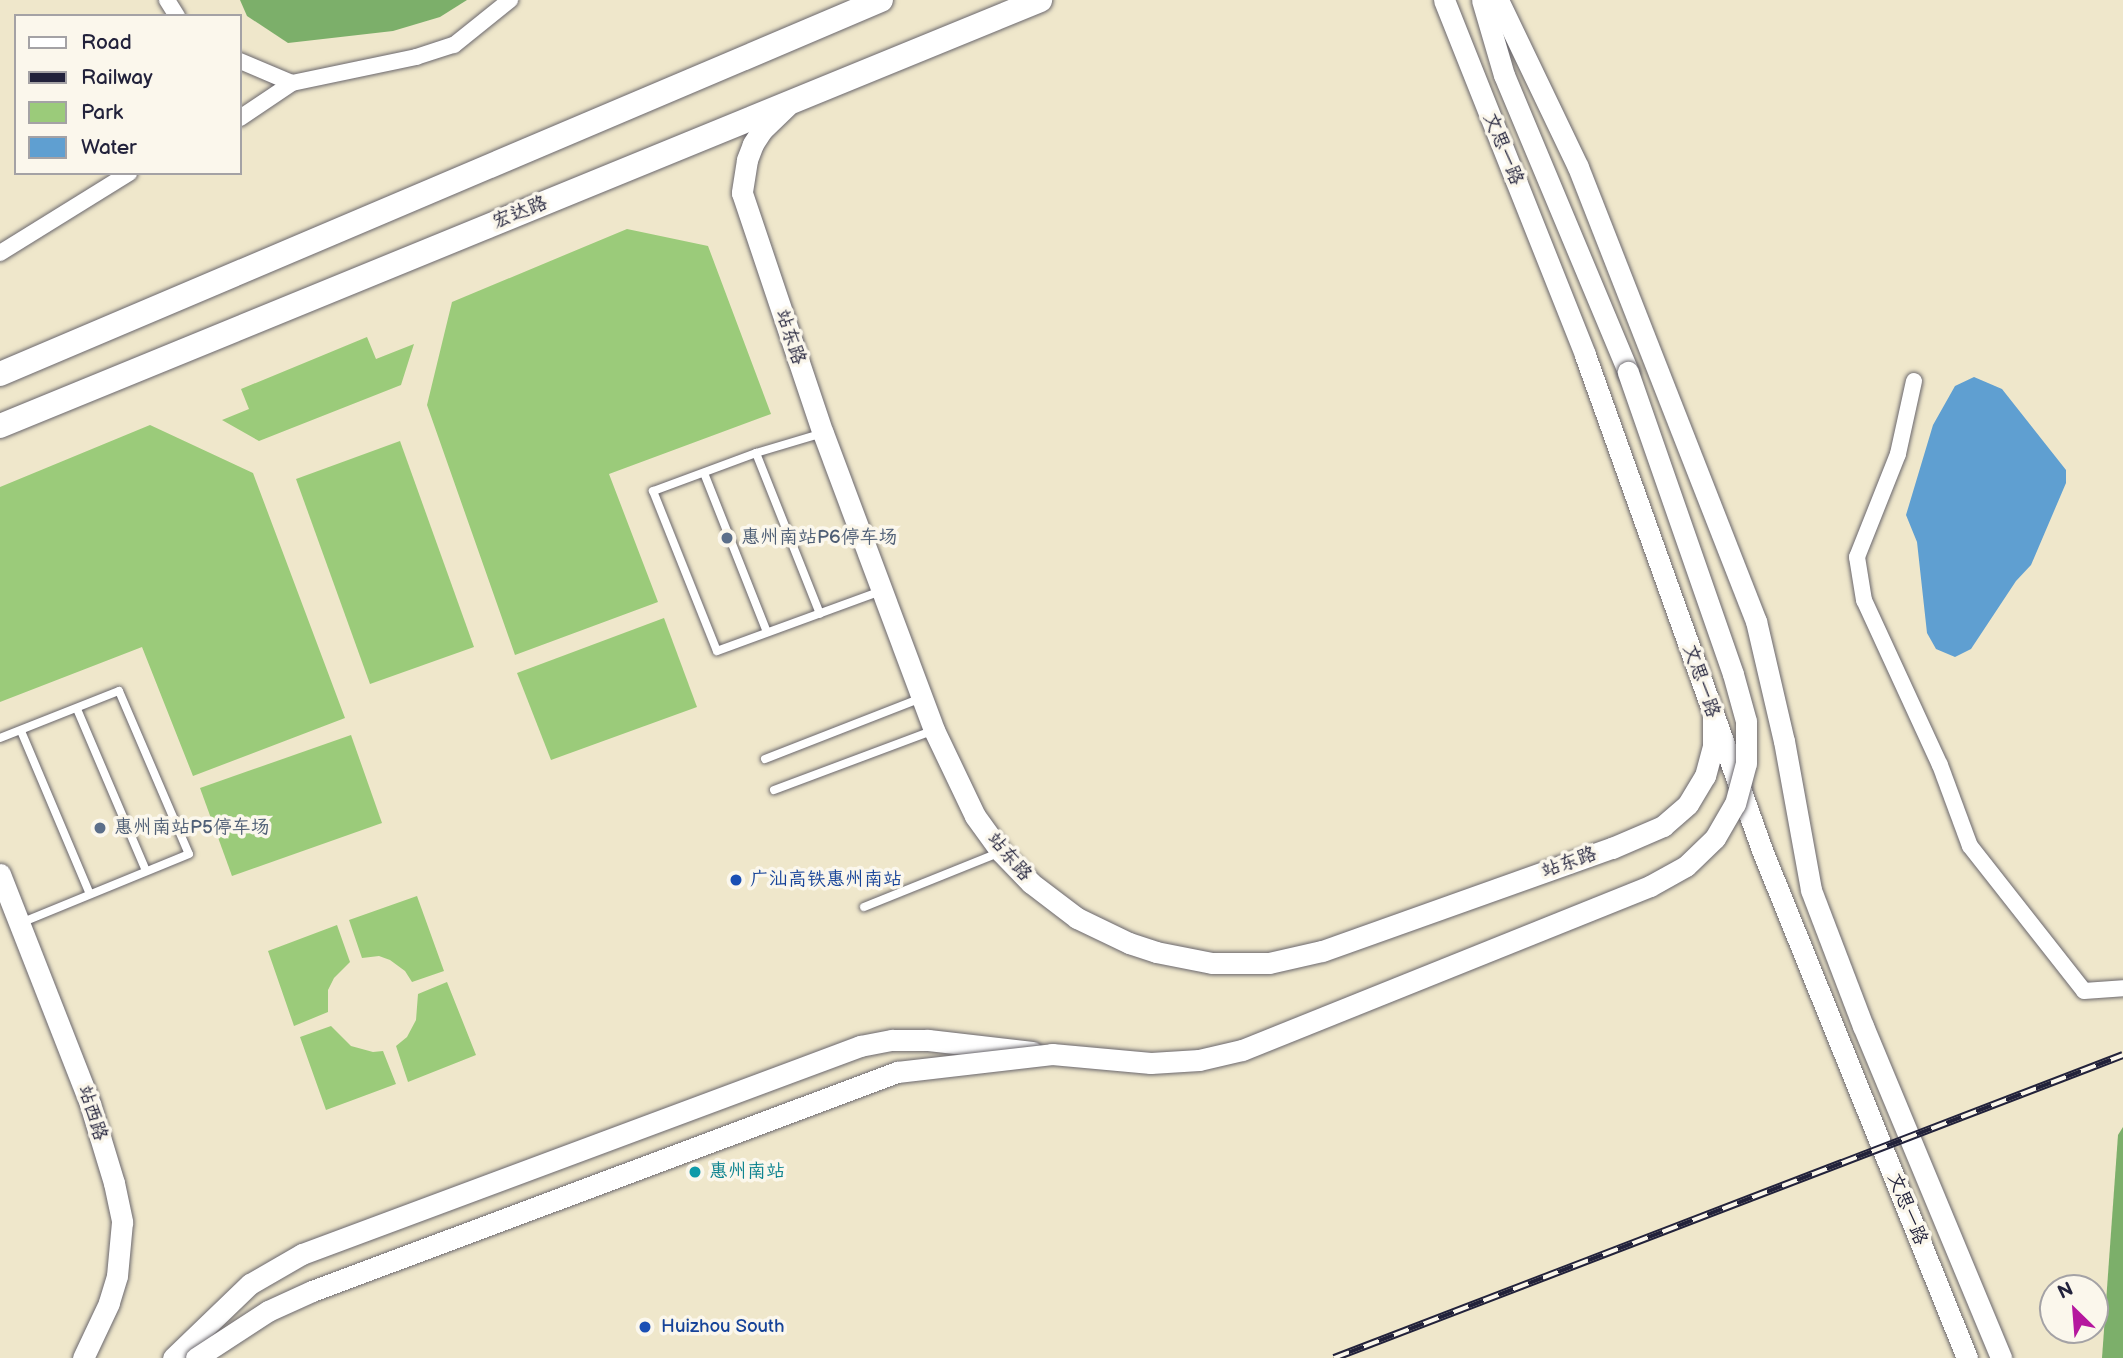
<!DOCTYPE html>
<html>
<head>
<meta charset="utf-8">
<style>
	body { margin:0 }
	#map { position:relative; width:2123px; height:1358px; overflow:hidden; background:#efe7cb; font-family:"Balsamiq Sans","LXGW WenKai TC",sans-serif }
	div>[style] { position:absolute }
	.green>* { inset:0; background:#9bcb7a }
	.forest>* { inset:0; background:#7caf6a }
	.water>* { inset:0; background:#5f9fd1 }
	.roads { filter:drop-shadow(0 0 2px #6a676d) drop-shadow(0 0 2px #6a676d) }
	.lane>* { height:8px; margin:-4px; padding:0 4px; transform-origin:4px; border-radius:4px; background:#fff }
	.street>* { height:16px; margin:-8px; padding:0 8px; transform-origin:8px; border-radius:8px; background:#fff }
	.secondary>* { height:21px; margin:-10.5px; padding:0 10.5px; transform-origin:10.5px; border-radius:10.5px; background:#fff }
	.primary>* { height:24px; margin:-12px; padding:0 12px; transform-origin:12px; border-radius:12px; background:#fff }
	.rail>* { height:8px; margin-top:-4px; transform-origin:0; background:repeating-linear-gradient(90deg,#fbf7ec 0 16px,#22223b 0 32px); box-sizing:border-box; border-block:2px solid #22223b }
	.bridges { filter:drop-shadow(0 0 2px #6a676d) drop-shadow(0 0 2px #6a676d) }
	.secondary-bridge>* { height:21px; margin:-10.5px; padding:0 10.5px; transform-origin:10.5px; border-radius:10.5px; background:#fff }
	.dots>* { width:19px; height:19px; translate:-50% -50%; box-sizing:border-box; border:4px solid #fbf7ec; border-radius:50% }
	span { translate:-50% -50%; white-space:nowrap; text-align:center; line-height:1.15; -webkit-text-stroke:7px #fbf7ec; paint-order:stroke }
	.street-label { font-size:19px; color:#22223b }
	.service-label { font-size:19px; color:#4e5e75 }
	.left { translate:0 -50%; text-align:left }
	.transit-label { font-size:19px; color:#164399 }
	.culture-label { font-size:19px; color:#0d838f }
	.legend { position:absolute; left:14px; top:14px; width:228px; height:161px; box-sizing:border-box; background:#fbf7ec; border:2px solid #a4a2a5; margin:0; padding:9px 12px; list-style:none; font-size:21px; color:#22223b }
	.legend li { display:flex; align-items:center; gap:14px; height:35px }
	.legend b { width:35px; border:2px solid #a4a2a5 }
	.north { position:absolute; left:2039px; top:1274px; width:70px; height:70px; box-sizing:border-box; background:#fbf7ec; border:2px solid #a4a2a5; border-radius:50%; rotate:335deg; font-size:19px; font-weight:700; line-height:28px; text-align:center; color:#22223b }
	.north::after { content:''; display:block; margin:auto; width:24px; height:32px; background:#b5179e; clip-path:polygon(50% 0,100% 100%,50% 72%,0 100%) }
</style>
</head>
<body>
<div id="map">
	<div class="green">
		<i style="clip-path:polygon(627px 229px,708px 246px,771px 414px,609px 474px,658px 602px,515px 655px,427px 405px,452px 302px)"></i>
		<i style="clip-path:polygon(367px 337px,376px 359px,414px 344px,401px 385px,259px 441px,222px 420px,249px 409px,241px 389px)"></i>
		<i style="clip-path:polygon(150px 425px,253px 473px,345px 718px,193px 776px,142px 647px,0 702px,0 487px)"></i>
		<i style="clip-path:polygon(400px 441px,474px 647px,370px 684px,296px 479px)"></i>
		<i style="clip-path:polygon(664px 618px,697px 707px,551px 760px,517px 673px)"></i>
		<i style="clip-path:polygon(351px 735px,382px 823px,232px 876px,200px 788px)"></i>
		<i style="clip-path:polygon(417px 896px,444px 971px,412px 982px,405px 971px,390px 960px,379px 956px,362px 958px,349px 920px)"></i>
		<i style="clip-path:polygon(337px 925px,350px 962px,334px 978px,328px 990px,328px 1012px,294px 1026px,268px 951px)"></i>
		<i style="clip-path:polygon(447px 982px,476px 1055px,408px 1082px,396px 1046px,407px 1037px,416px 1020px,418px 994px)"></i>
		<i style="clip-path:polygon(331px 1026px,351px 1046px,373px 1052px,383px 1051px,396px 1084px,326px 1110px,300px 1037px)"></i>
	</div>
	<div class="forest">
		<i style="clip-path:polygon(240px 0,467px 0,440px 17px,393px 31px,288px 43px,247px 16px)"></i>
		<i style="clip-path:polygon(2123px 1127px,2123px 1358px,2102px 1358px,2118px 1135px)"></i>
	</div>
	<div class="water">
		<i style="clip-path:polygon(1974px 377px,2002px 389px,2066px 470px,2066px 483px,2031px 565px,2016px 581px,1971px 649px,1955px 657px,1936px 649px,1927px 633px,1917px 542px,1906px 515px,1933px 425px,1955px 386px)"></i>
	</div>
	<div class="roads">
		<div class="lane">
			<i style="left:823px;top:433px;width:70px;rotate:163.4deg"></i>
			<i style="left:756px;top:453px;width:110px;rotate:159.7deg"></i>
			<i style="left:653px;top:491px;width:172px;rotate:68.2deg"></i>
			<i style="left:717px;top:651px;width:175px;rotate:-20.1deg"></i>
			<i style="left:756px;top:453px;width:173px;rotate:68.3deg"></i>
			<i style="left:704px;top:473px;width:171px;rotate:68.4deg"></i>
			<i style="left:77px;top:709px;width:176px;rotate:66.9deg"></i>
			<i style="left:21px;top:731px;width:177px;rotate:67.1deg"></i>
			<i style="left:0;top:738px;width:128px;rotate:-21.6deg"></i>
			<i style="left:119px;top:691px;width:177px;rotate:66.8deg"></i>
			<i style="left:189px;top:854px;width:182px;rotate:157.7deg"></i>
			<i style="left:765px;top:759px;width:165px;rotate:-21.3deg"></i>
			<i style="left:774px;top:790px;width:169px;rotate:-20.5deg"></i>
			<i style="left:864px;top:907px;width:148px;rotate:-21.9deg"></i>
		</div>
		<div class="street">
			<i style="left:167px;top:0;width:19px;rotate:58deg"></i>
			<i style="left:240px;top:61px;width:56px;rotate:22.9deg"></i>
			<i style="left:240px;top:118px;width:63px;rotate:-33.9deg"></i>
			<i style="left:292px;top:83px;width:127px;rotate:-11.8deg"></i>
			<i style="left:416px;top:57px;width:40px;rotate:-18deg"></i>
			<i style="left:454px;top:45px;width:72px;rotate:-38.8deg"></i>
			<i style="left:0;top:253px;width:152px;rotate:-31.8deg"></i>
			<i style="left:1914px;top:381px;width:75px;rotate:102.4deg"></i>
			<i style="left:1898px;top:454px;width:111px;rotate:111.7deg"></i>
			<i style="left:1857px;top:557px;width:44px;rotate:80.8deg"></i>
			<i style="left:1864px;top:600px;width:182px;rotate:65.3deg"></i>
			<i style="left:1940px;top:765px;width:86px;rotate:69.7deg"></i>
			<i style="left:1970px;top:846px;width:184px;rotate:51.8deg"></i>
			<i style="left:2084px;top:991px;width:39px;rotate:-4deg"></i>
		</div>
		<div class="secondary">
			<i style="left:1444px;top:0;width:382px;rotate:68.3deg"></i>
			<i style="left:1585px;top:355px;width:526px;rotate:70.32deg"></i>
			<i style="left:1762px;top:850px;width:548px;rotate:68.02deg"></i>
			<i style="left:1482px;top:0;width:78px;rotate:73.7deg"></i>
			<i style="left:1504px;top:75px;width:322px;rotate:67.3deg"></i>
			<i style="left:1498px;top:0;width:185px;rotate:64.4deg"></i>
			<i style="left:1578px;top:167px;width:488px;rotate:68.6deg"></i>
			<i style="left:1756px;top:621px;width:123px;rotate:76.9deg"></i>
			<i style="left:1784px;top:741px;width:151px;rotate:79.7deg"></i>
			<i style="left:1811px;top:890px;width:146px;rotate:69.1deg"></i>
			<i style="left:1863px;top:1026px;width:360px;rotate:67.4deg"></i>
			<i style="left:787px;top:106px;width:35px;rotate:136deg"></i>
			<i style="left:762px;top:130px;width:17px;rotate:123deg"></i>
			<i style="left:753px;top:144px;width:17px;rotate:111deg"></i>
			<i style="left:747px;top:160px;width:33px;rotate:99deg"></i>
			<i style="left:742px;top:193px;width:253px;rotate:71.4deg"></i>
			<i style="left:823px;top:433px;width:317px;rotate:69.5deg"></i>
			<i style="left:934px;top:730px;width:95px;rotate:64.5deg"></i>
			<i style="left:975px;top:816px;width:44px;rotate:54.2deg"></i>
			<i style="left:1001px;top:852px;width:43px;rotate:45.9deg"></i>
			<i style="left:1031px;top:883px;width:58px;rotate:37.3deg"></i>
			<i style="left:1077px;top:918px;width:58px;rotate:25.7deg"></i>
			<i style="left:1129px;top:943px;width:28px;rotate:18deg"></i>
			<i style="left:1156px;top:952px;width:57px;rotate:11.1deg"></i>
			<i style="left:1212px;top:963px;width:57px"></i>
			<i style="left:1269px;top:963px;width:54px;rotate:-12.8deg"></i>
			<i style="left:1322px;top:951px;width:308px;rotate:-19.6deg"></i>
			<i style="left:1612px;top:848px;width:56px;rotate:-23.3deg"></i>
			<i style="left:1663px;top:826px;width:33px;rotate:-41deg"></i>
			<i style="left:1688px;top:804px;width:33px;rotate:-59deg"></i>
			<i style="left:1705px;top:776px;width:30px;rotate:-75deg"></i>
			<i style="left:1713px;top:747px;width:31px;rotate:-90deg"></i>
			<i style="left:0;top:874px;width:247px;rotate:68.6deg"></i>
			<i style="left:90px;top:1104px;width:83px;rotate:73.1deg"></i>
			<i style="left:114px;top:1183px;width:40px;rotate:78deg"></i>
			<i style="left:122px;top:1222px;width:54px;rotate:95.3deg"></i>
			<i style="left:117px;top:1276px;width:28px;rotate:107deg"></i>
			<i style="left:109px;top:1303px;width:61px;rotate:115.3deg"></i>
			<i style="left:173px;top:1358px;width:107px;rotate:-43.9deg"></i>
			<i style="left:250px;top:1284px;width:60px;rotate:-30deg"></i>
			<i style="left:302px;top:1254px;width:596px;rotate:-20.44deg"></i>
			<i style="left:860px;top:1046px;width:33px;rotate:-11deg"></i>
			<i style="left:892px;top:1040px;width:36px"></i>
			<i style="left:928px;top:1040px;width:105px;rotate:6.6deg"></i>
		</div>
		<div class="primary">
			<i style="left:0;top:374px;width:957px;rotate:-23deg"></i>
			<i style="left:0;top:426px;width:1124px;rotate:-22.27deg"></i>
		</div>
	</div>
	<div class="rail">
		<i style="left:1334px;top:1358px;width:845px;rotate:-21.01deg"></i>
	</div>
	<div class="bridges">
		<div class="secondary-bridge">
			<i style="left:196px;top:1358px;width:86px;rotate:-33.1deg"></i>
			<i style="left:268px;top:1311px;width:48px;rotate:-24.4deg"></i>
			<i style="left:312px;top:1291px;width:625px;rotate:-20.52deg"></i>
			<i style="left:897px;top:1072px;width:156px;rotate:-6.6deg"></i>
			<i style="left:1052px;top:1054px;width:99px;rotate:5.2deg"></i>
			<i style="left:1151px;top:1063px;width:48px;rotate:-3.6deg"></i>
			<i style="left:1199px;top:1060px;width:44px;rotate:-13.1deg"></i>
			<i style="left:1242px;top:1050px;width:440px;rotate:-21.9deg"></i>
			<i style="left:1650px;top:886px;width:41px;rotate:-29.1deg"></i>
			<i style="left:1686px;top:866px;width:40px;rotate:-44deg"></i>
			<i style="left:1715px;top:838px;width:39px;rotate:-60deg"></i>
			<i style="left:1735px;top:804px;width:42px;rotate:-75deg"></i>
			<i style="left:1746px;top:763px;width:42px;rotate:-90deg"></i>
			<i style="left:1746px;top:721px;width:49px;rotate:-105.5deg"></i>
			<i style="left:1733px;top:674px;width:320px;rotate:-109.2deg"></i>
		</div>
	</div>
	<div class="dots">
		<i style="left:727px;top:538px;background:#5c6f8a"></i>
		<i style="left:100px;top:828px;background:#5c6f8a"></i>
		<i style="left:736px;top:880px;background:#1a4fb4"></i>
		<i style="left:695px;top:1172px;background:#0f9aa8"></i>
		<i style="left:645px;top:1327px;background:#1a4fb4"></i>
	</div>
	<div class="street-label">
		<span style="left:1503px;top:149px;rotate:68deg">文思一路</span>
		<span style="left:520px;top:213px;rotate:-22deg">宏达路</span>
		<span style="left:790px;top:337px;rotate:71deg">站东路</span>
		<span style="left:1701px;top:681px;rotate:71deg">文思一路</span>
		<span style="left:1009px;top:857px;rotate:49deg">站东路</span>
		<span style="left:1569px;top:863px;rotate:-20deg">站东路</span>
		<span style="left:92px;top:1113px;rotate:72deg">站西路</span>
		<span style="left:1907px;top:1209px;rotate:68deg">文思一路</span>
	</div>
	<div class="service-label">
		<span class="left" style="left:741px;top:538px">惠州南站P6停车场</span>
		<span class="left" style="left:114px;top:828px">惠州南站P5停车场</span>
	</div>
	<div class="transit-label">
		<span class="left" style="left:750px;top:880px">广汕高铁惠州南站</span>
		<span class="left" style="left:661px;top:1327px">Huizhou South</span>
	</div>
	<div class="culture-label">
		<span class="left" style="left:709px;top:1172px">惠州南站</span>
	</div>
	<ul class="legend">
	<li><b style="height:9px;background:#fff"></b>Road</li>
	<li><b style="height:9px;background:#22223b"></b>Railway</li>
	<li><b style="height:19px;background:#9bcb7a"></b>Park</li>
	<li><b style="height:19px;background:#5f9fd1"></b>Water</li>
	</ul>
	<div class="north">N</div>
</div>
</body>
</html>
